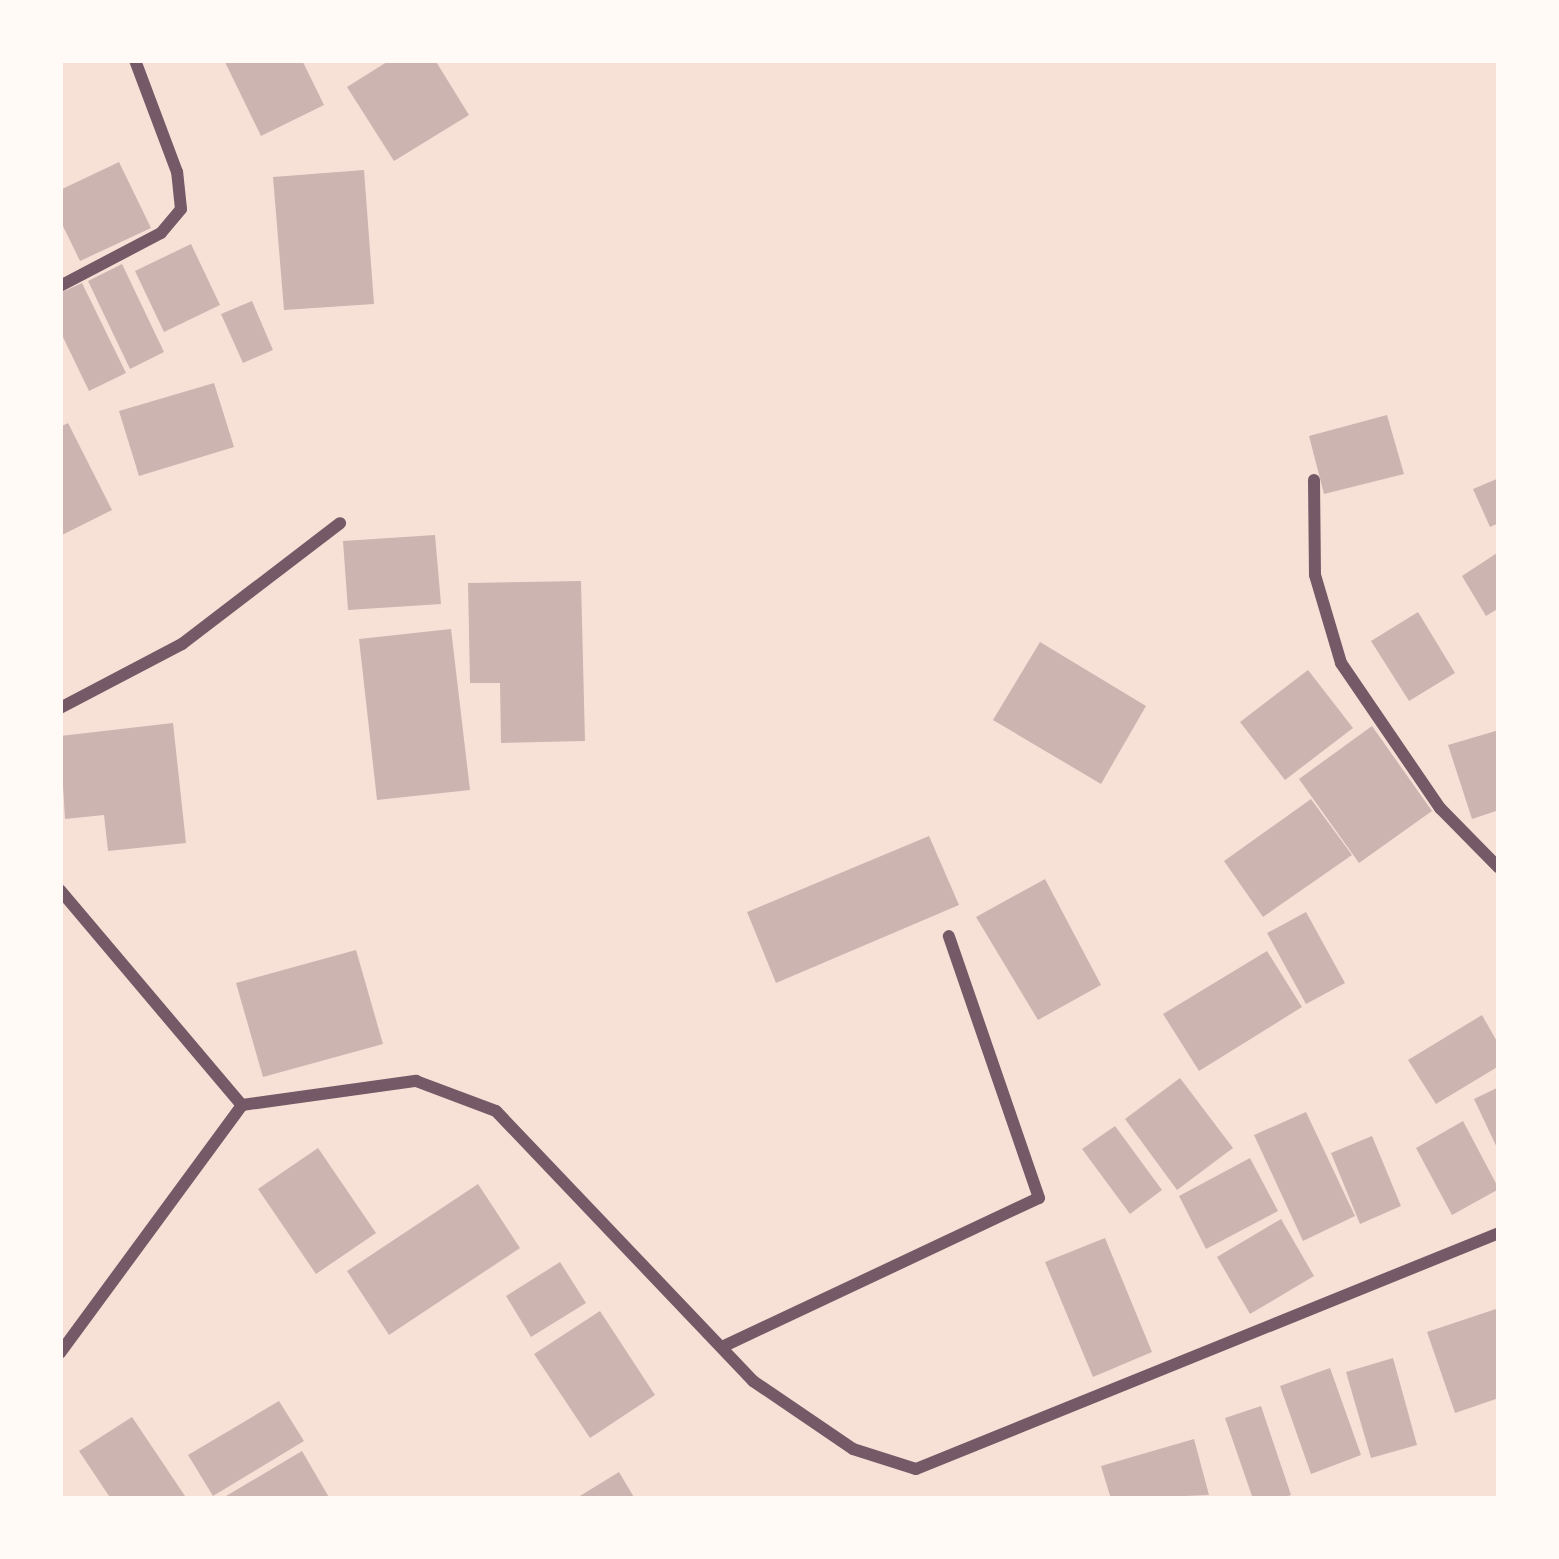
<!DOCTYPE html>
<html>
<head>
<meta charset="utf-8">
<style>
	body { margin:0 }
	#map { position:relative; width:1559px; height:1559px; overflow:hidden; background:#f7e1d7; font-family:"PT Sans Narrow",sans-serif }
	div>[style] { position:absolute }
	.building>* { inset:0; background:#ccb4b1 }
	.minor>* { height:12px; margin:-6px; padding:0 6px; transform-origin:6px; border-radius:6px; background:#755966 }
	span { translate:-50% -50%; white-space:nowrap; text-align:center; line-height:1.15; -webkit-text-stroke:10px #fffaf5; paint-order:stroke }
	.frame { position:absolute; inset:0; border:63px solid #fffaf5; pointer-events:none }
</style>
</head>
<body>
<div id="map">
	<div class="building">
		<i style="clip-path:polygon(224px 60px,302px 60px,324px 105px,261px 136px)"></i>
		<i style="clip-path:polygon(390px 60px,435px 60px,469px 115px,394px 161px,347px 87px)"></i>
		<i style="clip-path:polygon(119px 162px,151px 228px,80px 261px,60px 220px,60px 190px)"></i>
		<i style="clip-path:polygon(364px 170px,374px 304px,284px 310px,273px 177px)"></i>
		<i style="clip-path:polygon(191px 244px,220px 305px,164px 332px,135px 271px)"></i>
		<i style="clip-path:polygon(122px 264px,164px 352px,130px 369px,88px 281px)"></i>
		<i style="clip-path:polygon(82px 283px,126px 373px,89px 391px,60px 331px,60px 293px)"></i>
		<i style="clip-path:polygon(252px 301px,273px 350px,243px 363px,221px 314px)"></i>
		<i style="clip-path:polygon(214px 383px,234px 447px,139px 476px,119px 411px)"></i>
		<i style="clip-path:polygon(1387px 415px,1404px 474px,1324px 494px,1309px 436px)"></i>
		<i style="clip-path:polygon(68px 423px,112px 510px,60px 536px,60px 427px)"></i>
		<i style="clip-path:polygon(1499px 478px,1499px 523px,1490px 527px,1473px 489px)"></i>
		<i style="clip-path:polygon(435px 535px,441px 604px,348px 610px,343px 541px)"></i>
		<i style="clip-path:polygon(1497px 553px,1499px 608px,1486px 616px,1462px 576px)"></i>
		<i style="clip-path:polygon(581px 581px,585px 741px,501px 743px,500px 683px,470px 683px,468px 583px)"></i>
		<i style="clip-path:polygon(1418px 612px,1455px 673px,1409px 701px,1371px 641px)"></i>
		<i style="clip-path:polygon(451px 629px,470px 790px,377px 800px,359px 639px)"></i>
		<i style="clip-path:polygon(1040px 642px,1146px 706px,1101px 784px,993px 720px)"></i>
		<i style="clip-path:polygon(1308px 670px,1353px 728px,1285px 780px,1240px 722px)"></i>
		<i style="clip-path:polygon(173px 723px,186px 843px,108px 851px,104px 815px,65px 819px,60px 736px)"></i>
		<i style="clip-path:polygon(1372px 726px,1432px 811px,1359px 863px,1299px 779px)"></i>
		<i style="clip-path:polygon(1499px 730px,1499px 810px,1472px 819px,1448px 745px)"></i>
		<i style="clip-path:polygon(1311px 799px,1352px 855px,1263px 917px,1224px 861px)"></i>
		<i style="clip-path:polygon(929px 836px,959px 905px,776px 983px,747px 912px)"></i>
		<i style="clip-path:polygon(1045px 879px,1101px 985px,1038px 1020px,976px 917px)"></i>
		<i style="clip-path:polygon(1306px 912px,1345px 983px,1306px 1004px,1267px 933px)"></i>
		<i style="clip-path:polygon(356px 950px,383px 1044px,263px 1077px,236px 983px)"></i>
		<i style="clip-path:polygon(1267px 951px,1302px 1007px,1199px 1071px,1163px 1014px)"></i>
		<i style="clip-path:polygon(1482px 1015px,1499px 1045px,1499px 1066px,1436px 1104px,1408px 1060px)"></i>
		<i style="clip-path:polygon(1180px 1078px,1233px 1148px,1177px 1190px,1125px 1119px)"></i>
		<i style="clip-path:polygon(1499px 1087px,1499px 1152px,1474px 1099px)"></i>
		<i style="clip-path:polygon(1306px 1112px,1355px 1216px,1303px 1241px,1254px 1135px)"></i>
		<i style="clip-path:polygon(1463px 1121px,1499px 1189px,1452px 1215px,1416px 1148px)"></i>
		<i style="clip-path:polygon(1115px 1126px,1162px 1190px,1130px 1214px,1082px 1149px)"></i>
		<i style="clip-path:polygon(1372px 1136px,1401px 1206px,1360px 1224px,1331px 1153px)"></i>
		<i style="clip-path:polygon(318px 1148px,376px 1233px,316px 1274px,258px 1189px)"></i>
		<i style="clip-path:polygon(1250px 1158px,1278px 1211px,1206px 1249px,1179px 1196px)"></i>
		<i style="clip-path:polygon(478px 1184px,520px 1248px,389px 1335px,347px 1271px)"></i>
		<i style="clip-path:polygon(1281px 1219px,1314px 1276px,1250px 1314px,1217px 1257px)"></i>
		<i style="clip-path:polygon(1105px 1238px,1152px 1352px,1093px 1377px,1045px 1262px)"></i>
		<i style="clip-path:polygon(560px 1262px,586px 1303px,531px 1337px,506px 1296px)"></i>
		<i style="clip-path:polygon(1499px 1308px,1499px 1398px,1455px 1413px,1427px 1332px)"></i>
		<i style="clip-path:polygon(600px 1311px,655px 1395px,590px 1438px,534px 1354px)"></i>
		<i style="clip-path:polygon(1393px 1358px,1417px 1445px,1371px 1458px,1346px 1372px)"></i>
		<i style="clip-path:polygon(1330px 1368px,1361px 1455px,1311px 1474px,1280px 1386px)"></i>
		<i style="clip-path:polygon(279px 1401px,304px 1441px,213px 1496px,188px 1455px)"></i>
		<i style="clip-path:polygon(1261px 1406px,1291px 1495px,1280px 1499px,1253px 1499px,1225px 1418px)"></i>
		<i style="clip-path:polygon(132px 1417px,187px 1499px,111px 1499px,79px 1451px)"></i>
		<i style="clip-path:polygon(1194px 1439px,1209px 1495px,1111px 1499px,1101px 1466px)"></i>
		<i style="clip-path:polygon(302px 1451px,330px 1499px,221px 1499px)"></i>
		<i style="clip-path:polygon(619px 1472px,635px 1499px,575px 1499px)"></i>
	</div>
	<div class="minor">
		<i style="left:60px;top:286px;width:114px;rotate:-27.7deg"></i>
		<i style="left:161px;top:233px;width:31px;rotate:-50deg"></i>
		<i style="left:181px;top:209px;width:37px;rotate:-96deg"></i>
		<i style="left:177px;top:172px;width:120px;rotate:-110.6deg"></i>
		<i style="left:1314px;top:480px;width:95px;rotate:89.4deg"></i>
		<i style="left:1315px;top:575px;width:92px;rotate:73.5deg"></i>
		<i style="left:1341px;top:663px;width:176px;rotate:55.7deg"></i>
		<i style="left:1440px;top:808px;width:84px;rotate:45.5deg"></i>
		<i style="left:60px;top:708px;width:138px;rotate:-27.7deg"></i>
		<i style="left:182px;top:644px;width:199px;rotate:-37.4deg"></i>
		<i style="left:60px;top:890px;width:282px;rotate:49.8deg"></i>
		<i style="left:242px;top:1105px;width:176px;rotate:-7.9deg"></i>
		<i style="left:416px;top:1081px;width:85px;rotate:20.6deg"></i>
		<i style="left:496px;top:1111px;width:373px;rotate:46.4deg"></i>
		<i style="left:753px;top:1381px;width:121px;rotate:34.2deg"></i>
		<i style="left:853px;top:1449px;width:66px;rotate:17.6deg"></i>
		<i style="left:916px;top:1469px;width:629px;rotate:-22.04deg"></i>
		<i style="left:722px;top:1347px;width:350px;rotate:-25.2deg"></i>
		<i style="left:1039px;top:1198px;width:277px;rotate:-109deg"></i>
		<i style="left:60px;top:1353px;width:308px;rotate:-53.7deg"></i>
	</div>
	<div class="frame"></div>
</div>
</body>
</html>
